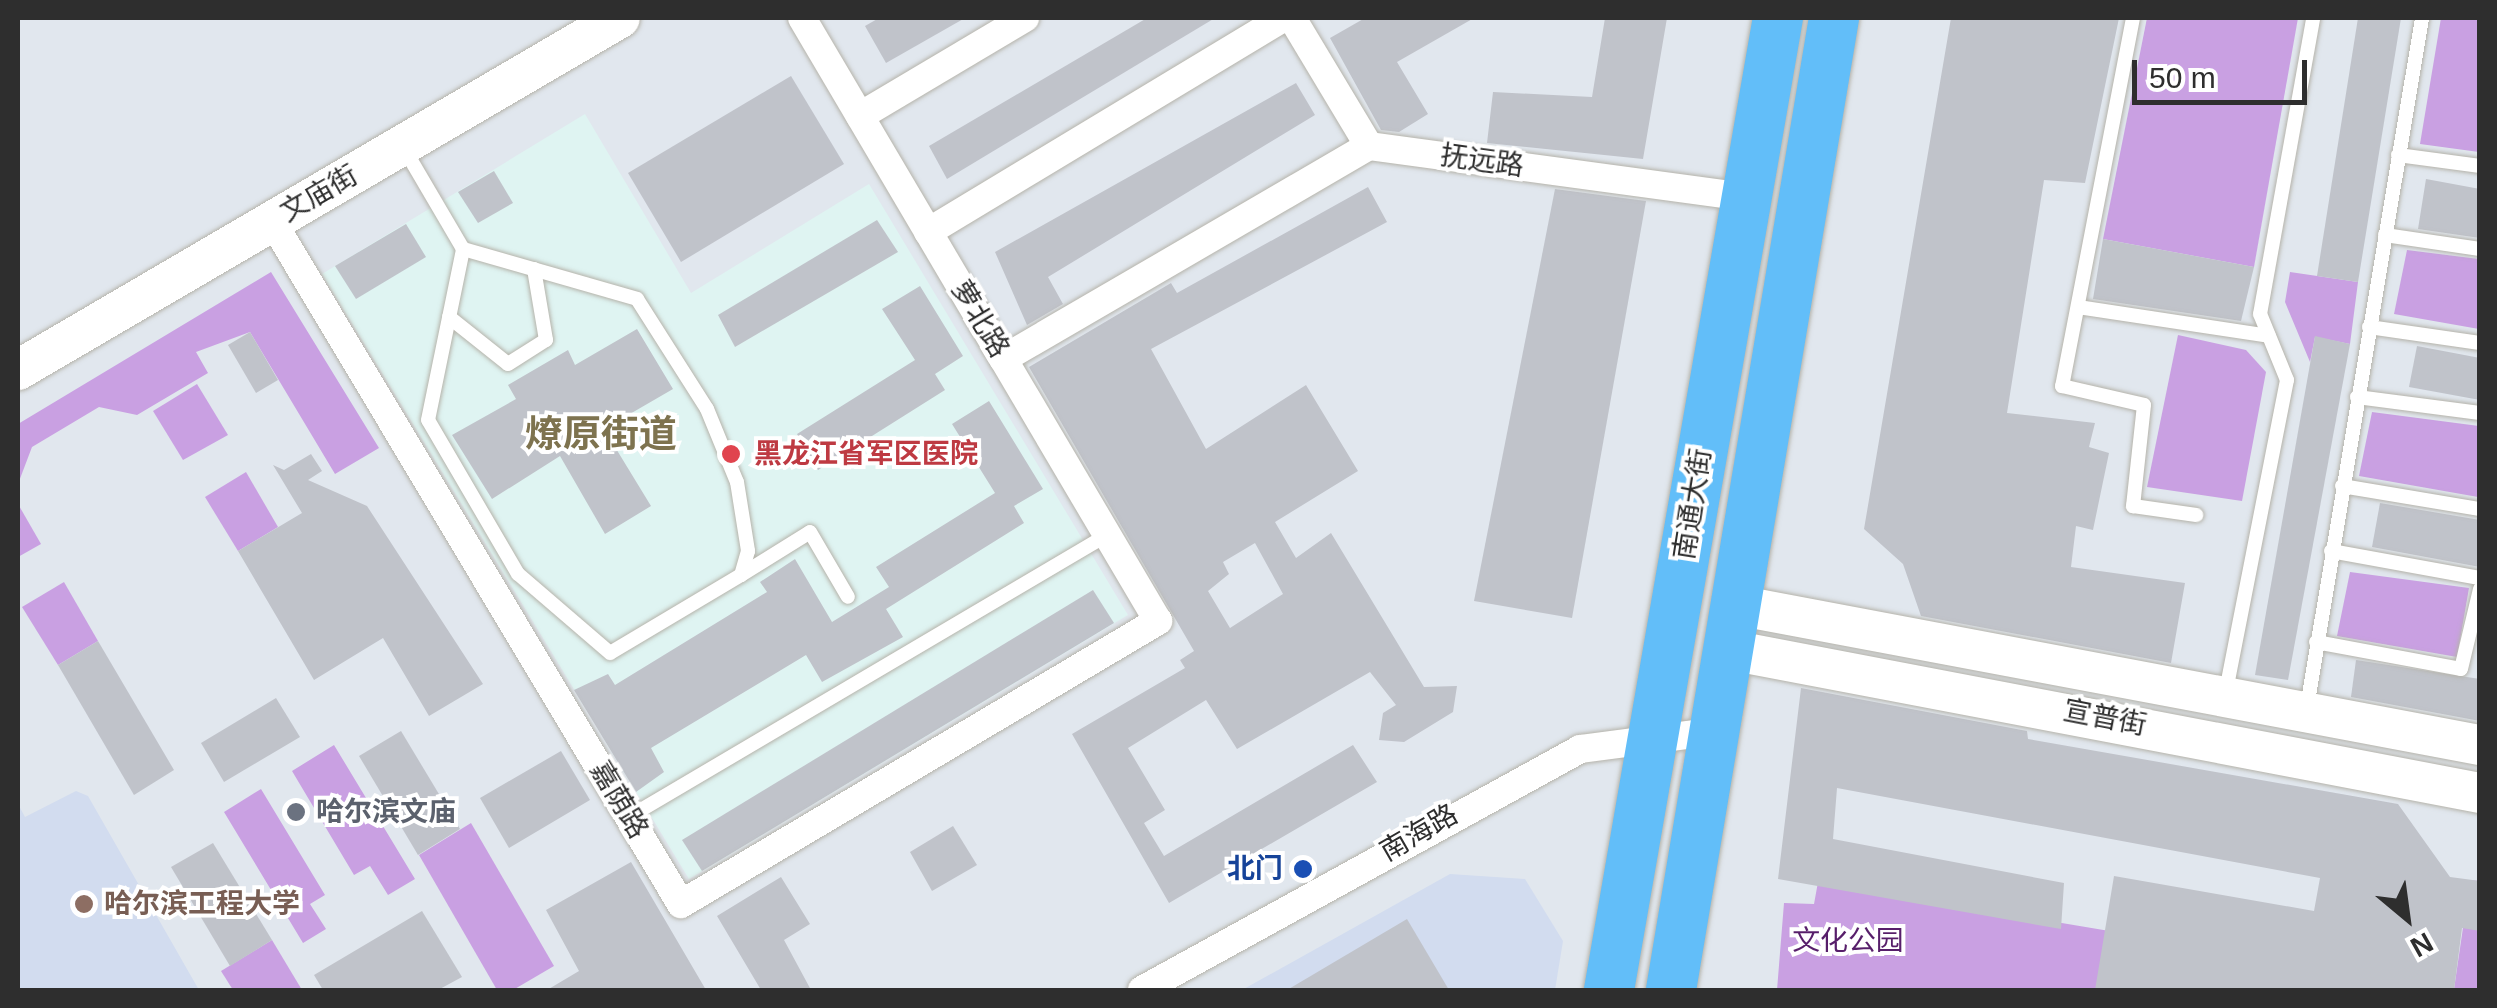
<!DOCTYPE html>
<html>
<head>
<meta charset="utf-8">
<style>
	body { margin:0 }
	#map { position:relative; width:2497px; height:1008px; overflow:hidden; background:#e1e7ee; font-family:Arial,"Noto Sans SC",sans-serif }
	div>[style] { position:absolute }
	.education>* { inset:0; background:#d2dcef }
	.medical>* { inset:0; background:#dff4f2 }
	.green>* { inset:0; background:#c9a0e2 }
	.building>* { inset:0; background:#c0c3ca }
	.roads { filter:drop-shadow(0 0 2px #b5b3aa) drop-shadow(0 0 2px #b5b3aa) }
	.lane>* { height:14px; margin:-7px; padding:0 7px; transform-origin:7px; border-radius:7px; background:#fff }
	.street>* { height:28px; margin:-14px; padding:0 14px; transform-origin:14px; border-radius:14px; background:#fff }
	.secondary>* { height:40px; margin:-20px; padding:0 20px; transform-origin:20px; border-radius:20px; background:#fff }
	.highway>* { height:50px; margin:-25px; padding:0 25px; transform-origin:25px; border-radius:25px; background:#62bef9 }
	.dots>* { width:28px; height:28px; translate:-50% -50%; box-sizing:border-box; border:5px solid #fff; border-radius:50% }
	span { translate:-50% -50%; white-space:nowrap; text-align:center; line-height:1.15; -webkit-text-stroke:8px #fff; paint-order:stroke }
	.street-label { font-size:28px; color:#2e2e2e }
	.health-label { font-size:28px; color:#be3a42; font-weight:700 }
	.left { translate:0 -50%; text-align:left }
	.worship-label { font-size:28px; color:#5b616d; font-weight:700 }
	.transit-label { font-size:28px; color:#164399; font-weight:700 }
	.right { translate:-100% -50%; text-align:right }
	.education-label { font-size:28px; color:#785e54; font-weight:700 }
	.park-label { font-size:28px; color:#571e6a }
	.district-label { font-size:38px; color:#7e734f; font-weight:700 }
	.frame { position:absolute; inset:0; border:20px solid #2e2e2e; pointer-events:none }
	.north { position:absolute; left:2357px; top:868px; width:100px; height:100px; -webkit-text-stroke:8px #fff; paint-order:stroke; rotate:151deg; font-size:28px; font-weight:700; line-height:40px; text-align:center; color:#2e2e2e }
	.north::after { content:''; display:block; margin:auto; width:35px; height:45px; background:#2e2e2e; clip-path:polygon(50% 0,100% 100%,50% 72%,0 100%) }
	.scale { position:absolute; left:2132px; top:60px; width:175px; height:45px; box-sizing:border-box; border:5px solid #2e2e2e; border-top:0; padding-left:12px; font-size:30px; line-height:35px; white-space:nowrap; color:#2e2e2e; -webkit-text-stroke:8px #fff; paint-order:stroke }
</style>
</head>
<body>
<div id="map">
	<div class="education">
		<i style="clip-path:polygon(76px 791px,88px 796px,199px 990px,18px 990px,18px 804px,25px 817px)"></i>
		<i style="clip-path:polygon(1450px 874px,1525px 879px,1563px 941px,1555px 990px,1242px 990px)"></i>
	</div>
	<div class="medical">
		<i style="clip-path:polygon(585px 114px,691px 293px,869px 184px,1128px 615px,689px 879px,322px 274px)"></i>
	</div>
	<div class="green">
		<i style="clip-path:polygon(2147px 18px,2298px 18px,2254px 267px,2103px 239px)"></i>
		<i style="clip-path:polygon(2441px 18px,2479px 18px,2479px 152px,2420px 144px)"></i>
		<i style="clip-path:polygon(2407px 250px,2479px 259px,2479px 329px,2394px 314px)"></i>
		<i style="clip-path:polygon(271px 272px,379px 448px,335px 474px,250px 332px,196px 352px,208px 373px,137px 415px,99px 407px,32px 447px,18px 484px,18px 424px)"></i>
		<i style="clip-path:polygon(2290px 272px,2358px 282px,2350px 344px,2315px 337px,2310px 362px,2285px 302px)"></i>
		<i style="clip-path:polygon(2178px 335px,2246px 350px,2266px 372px,2242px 501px,2147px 487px)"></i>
		<i style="clip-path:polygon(197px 384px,228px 435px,183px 460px,153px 411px)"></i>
		<i style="clip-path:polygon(2372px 412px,2479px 426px,2478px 497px,2359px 476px)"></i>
		<i style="clip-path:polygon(246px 472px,278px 527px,238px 551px,205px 497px)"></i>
		<i style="clip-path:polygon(18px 504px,41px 544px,18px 557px)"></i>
		<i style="clip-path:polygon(2350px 572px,2469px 588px,2457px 657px,2337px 636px)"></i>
		<i style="clip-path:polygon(64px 582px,98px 641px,58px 665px,22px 607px)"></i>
		<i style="clip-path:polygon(334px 745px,415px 879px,388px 895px,370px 866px,354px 875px,292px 771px)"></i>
		<i style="clip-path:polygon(261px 789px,325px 895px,310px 904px,326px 929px,303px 943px,224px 812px)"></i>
		<i style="clip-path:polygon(471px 823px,554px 966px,513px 990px,497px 990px,419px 855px)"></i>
		<i style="clip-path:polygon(2470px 880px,2479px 881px,2479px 990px,1777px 990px,1784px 903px,1814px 904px,1818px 882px,2454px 989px)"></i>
		<i style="clip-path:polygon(272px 940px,302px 990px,233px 990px,221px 971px)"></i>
	</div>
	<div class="building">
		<i style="clip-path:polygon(879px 18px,965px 18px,886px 63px,865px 26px)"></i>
		<i style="clip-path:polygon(1147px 18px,1215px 18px,947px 179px,929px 146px)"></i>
		<i style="clip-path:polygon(1365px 18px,1474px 18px,1397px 62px,1428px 114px,1399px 132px,1381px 130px,1330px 38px)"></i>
		<i style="clip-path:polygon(1605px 18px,1667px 18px,1643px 159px,1487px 143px,1493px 92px,1592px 97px)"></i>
		<i style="clip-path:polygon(1951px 18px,2119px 18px,2085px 183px,2044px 180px,2007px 413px,2095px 423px,2089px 447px,2109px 453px,2093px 530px,2076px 526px,2071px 567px,2185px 583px,2171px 663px,1921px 616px,1903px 564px,1864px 529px)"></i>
		<i style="clip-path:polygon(2358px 18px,2401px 18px,2358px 282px,2317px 276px)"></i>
		<i style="clip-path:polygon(791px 76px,844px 164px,681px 262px,628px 173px)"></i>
		<i style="clip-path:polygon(1296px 83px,1315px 115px,1048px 277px,1063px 304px,1027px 325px,995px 252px)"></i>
		<i style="clip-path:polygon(494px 171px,513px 203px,478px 223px,458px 192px)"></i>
		<i style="clip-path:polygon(2426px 179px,2480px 189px,2480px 238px,2418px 229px)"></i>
		<i style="clip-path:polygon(evenodd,1368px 187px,1387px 222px,1151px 349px,1206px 449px,1306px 385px,1358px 471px,1275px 522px,1296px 558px,1331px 533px,1424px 687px,1457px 686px,1453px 712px,1404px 742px,1379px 740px,1383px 713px,1396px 705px,1370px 672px,1237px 749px,1206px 700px,1128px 748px,1165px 810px,1144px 823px,1164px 856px,1353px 745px,1377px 782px,1169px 903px,1072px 734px,1185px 668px,1180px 660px,1194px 651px,1029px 367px,1171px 283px,1177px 293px,1368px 187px,1255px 543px,1283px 594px,1230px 628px,1208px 591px,1229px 574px,1223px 562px,1255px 543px)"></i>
		<i style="clip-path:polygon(1555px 189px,1646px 201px,1572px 618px,1474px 601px)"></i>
		<i style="clip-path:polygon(877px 220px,898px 252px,735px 347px,718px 315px)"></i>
		<i style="clip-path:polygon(406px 224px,426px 257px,356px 299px,335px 266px)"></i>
		<i style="clip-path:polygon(2103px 239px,2254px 267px,2241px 321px,2093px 299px)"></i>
		<i style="clip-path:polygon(920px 286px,963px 356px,935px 374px,945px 390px,818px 470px,797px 434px,915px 360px,882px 309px)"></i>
		<i style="clip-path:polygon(637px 329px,673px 389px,604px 429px,651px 506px,605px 534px,560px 456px,492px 499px,452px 435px,516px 399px,508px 385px,568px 350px,575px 365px)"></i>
		<i style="clip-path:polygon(250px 332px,278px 380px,256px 393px,228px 345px)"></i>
		<i style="clip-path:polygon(2315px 336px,2350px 344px,2288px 680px,2255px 675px)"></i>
		<i style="clip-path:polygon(2417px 346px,2480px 358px,2480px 400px,2409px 387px)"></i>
		<i style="clip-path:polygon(989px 401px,1043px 489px,1014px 506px,1024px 523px,886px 609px,903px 637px,822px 682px,806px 655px,651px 748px,664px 772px,636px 792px,574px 690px,608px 674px,615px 685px,767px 592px,760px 582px,795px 559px,832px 622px,889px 587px,876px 567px,995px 493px,952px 424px)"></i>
		<i style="clip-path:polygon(311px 454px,322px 471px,308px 480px,367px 506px,483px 684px,429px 716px,383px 638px,314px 680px,238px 551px,302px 513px,273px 465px,284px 470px)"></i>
		<i style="clip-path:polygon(2380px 503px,2480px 520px,2480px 567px,2372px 547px)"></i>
		<i style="clip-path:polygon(1093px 590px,1114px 623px,702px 871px,682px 840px)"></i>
		<i style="clip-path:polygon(98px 641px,174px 770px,134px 795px,58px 665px)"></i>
		<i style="clip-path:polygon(2356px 660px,2480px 679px,2480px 721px,2351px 697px)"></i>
		<i style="clip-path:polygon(1801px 688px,2027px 731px,2028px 739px,2398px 804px,2450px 877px,2480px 881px,2480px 931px,2462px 928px,2454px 990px,2095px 990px,2114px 876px,2314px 911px,2320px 878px,1837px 788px,1833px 839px,2064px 883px,2061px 929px,1778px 879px)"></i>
		<i style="clip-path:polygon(276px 698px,300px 737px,224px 782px,201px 743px)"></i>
		<i style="clip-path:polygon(401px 731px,460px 829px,418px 855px,359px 756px)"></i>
		<i style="clip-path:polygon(561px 751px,590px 800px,509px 848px,480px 798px)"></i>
		<i style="clip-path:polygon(953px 826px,977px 865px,932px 891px,910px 852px)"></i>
		<i style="clip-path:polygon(213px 843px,272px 940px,230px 966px,171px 867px)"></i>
		<i style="clip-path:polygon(631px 862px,706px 990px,547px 990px,579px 971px,546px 910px)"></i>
		<i style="clip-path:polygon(781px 877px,810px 924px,784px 940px,811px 990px,761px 990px,717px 916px)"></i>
		<i style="clip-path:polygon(422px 911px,462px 977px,438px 990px,323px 990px,314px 975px)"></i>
		<i style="clip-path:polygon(1407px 919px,1449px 990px,1287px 990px)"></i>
	</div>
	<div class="roads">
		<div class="lane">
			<i style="left:2133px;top:18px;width:375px;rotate:100.9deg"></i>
			<i style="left:2062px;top:386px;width:84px;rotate:13deg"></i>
			<i style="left:2144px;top:405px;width:102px;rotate:96.2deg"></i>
			<i style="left:2133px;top:506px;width:64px;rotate:8.1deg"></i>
			<i style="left:405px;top:150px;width:115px;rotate:59.6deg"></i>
			<i style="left:463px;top:249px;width:181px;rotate:16deg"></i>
			<i style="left:637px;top:299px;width:130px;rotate:57.5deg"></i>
			<i style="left:707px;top:409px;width:79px;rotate:67.7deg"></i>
			<i style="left:737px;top:482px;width:70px;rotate:80.9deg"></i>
			<i style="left:748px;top:551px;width:25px;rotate:106deg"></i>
			<i style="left:741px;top:575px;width:152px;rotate:149.2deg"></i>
			<i style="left:610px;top:653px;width:121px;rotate:-139.3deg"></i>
			<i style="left:518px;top:574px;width:178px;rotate:-120.3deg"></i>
			<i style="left:428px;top:420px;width:175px;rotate:-78.4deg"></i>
			<i style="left:2398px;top:155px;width:83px;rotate:7.6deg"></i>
			<i style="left:2385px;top:235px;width:96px;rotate:8.4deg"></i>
			<i style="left:2078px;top:307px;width:193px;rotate:8.6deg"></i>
			<i style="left:449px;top:317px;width:75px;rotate:38.5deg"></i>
			<i style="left:508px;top:364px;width:45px;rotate:-32.3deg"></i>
			<i style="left:546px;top:340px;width:72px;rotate:-99.6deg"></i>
			<i style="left:2369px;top:327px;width:112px;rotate:8.2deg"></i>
			<i style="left:2357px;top:397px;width:124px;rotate:7.4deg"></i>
			<i style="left:2342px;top:486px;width:140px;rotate:9.5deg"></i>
			<i style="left:2331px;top:551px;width:151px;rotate:10.3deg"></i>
			<i style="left:741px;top:575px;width:81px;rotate:-31.9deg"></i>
			<i style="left:810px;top:532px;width:75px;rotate:59.7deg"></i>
			<i style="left:2316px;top:642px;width:147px;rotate:10.5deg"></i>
			<i style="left:2461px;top:669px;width:82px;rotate:-76.6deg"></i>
			<i style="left:2225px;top:696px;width:322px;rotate:-78.9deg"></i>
			<i style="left:2287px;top:380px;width:71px;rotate:-112.2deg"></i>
			<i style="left:2260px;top:314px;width:301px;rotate:-79.8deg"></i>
			<i style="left:2307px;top:707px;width:699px;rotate:-80.52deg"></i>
			<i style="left:629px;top:817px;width:555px;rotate:-30.54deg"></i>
		</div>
		<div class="street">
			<i style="left:1292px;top:18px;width:149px;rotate:59deg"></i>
			<i style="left:1369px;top:146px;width:378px;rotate:7.7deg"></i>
			<i style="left:860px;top:116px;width:192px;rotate:-30.7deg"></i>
			<i style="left:272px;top:221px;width:796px;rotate:59.09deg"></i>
			<i style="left:681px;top:904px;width:555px;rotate:-30.68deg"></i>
			<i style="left:1158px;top:621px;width:700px;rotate:-120.56deg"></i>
			<i style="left:928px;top:232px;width:415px;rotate:-31.1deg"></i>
			<i style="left:1003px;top:359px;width:423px;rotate:-30.2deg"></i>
			<i style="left:1142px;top:990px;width:500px;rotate:-28.8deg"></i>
			<i style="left:1580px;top:749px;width:137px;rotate:-7.5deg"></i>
		</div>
		<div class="secondary">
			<i style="left:18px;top:370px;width:697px;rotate:-30.32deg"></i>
			<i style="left:1736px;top:605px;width:757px;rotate:10.66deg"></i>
			<i style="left:1730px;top:650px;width:764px;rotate:10.79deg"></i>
		</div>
		<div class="highway">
			<i style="left:1609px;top:990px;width:987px;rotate:-80.14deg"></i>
			<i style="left:1671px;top:990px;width:986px;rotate:-80.48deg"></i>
		</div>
	</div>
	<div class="dots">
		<i style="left:731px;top:454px;background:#e0444e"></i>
		<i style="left:296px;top:812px;background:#6b7280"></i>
		<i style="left:1303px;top:869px;background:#1a4fb4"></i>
		<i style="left:84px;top:904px;background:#8d6e63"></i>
	</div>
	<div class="street-label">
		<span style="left:1482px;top:161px;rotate:8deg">抚远路</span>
		<span style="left:319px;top:194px;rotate:-30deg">文庙街</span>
		<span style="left:980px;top:319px;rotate:59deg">萝北路</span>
		<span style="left:1693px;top:504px;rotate:-81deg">南通大街</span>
		<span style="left:2105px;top:718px;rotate:11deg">宣普街</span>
		<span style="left:619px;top:800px;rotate:59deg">嘉荫路</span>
		<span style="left:1419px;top:833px;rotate:-30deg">南海路</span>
	</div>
	<div class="health-label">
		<span class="left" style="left:754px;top:454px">黑龙江省军区医院</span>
	</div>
	<div class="worship-label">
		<span class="left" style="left:316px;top:812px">哈尔滨文庙</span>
	</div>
	<div class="transit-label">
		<span class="right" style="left:1283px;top:869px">北门</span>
	</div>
	<div class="education-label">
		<span class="left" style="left:104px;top:904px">哈尔滨工程大学</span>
	</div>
	<div class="park-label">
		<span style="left:1848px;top:941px">文化公园</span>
	</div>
	<div class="district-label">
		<span style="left:601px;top:435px">燎原街道</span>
	</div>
	<div class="frame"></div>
	<div class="north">N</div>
	<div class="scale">50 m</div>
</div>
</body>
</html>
